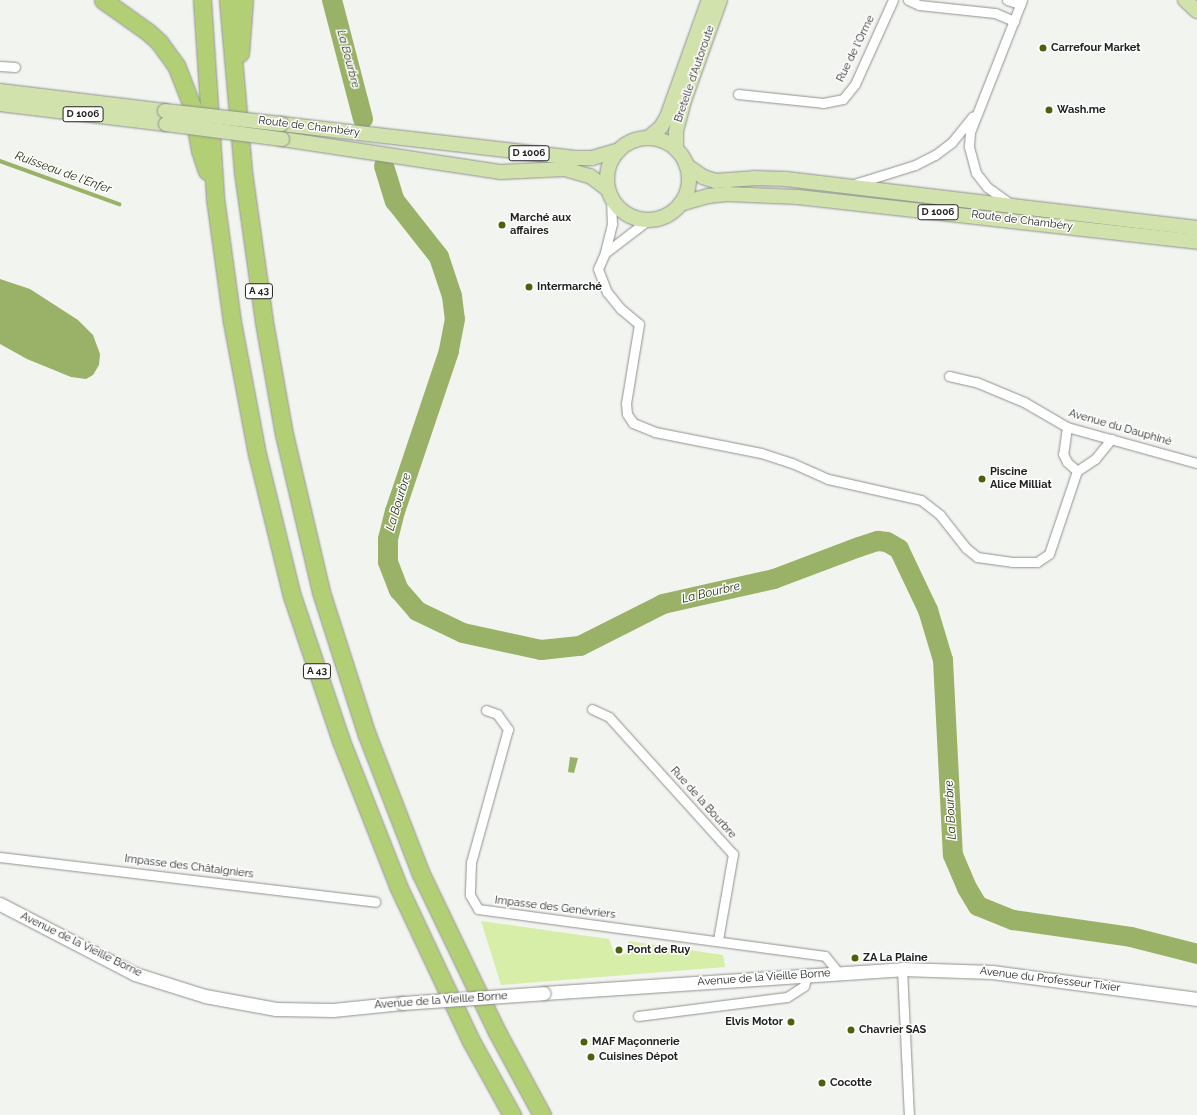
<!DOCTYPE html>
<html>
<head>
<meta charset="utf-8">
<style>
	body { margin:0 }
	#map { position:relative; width:1197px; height:1115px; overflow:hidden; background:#f2f4f0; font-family:Raleway,sans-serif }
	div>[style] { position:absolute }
	.green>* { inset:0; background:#d7eea9 }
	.water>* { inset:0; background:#9ab168 }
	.stream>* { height:3.5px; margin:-1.75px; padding:0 1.75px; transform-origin:1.75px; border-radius:1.75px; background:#9ab168 }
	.river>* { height:20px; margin:-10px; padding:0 10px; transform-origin:10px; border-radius:10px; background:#9ab168 }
	.roads { filter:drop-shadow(0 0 1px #8f918d) drop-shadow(0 0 1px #8f918d) }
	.minor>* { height:9px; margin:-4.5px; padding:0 4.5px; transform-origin:4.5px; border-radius:4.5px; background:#fff }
	.secondary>* { height:13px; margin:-6.5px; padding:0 6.5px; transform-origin:6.5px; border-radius:6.5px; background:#fff }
	.primary>* { height:14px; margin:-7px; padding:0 7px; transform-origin:7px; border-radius:7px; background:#d1e2ac }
	.primary>.ring { margin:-7px; padding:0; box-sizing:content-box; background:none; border:14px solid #d1e2ac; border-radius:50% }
	.motorway>* { height:17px; margin:-8.5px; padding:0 8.5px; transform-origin:8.5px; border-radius:8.5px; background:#b2cf75 }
	.bridges { filter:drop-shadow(0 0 1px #8f918d) drop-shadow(0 0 1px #8f918d) }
	.secondary-bridge>* { height:13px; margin:-6.5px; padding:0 6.5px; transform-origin:6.5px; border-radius:6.5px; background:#fff }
	.primary-bridge>* { height:14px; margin:-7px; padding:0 7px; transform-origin:7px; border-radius:7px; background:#d1e2ac }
	.dots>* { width:11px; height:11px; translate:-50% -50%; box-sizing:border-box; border:2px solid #fff; border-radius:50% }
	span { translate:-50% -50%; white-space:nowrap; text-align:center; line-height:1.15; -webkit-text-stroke:3px #fff; paint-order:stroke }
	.shield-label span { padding:1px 3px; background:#fff; border:1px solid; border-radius:3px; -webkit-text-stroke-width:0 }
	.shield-label { font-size:10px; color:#222321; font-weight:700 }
	.poi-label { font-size:11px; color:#222321; font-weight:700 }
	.left { translate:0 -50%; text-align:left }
	.right { translate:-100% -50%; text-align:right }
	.street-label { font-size:11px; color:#222321 }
	.water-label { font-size:12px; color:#263010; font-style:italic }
</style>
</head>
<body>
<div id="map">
	<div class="green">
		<i style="clip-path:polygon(481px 921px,609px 939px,615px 955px,625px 954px,629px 941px,723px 955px,725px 967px,501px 985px)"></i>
	</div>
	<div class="water">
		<i style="clip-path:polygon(0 279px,30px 289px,78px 320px,93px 335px,100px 354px,99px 365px,93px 375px,86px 379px,71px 377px,27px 359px,0 344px)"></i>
		<i style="clip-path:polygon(570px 757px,578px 758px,574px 773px,568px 772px)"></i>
	</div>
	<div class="stream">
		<i style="left:0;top:161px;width:127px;rotate:19.9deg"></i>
	</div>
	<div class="river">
		<i style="left:332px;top:0;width:123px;rotate:75.4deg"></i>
		<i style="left:384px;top:166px;width:37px;rotate:73deg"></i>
		<i style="left:395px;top:201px;width:71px;rotate:51.8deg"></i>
		<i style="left:439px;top:257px;width:41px;rotate:71.6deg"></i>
		<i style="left:452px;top:296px;width:23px;rotate:83deg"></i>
		<i style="left:455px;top:319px;width:33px;rotate:101deg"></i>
		<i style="left:449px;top:351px;width:169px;rotate:108.6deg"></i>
		<i style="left:395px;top:511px;width:29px;rotate:104deg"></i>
		<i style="left:388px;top:539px;width:23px;rotate:90deg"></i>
		<i style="left:388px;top:562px;width:30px;rotate:69deg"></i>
		<i style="left:399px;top:590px;width:28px;rotate:49deg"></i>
		<i style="left:417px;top:611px;width:51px;rotate:25.6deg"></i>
		<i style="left:463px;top:633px;width:80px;rotate:12.3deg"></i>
		<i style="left:541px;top:650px;width:39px;rotate:-6deg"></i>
		<i style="left:580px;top:646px;width:93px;rotate:-26.8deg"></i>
		<i style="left:663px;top:604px;width:114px;rotate:-12.7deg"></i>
		<i style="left:774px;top:579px;width:91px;rotate:-20.6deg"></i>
		<i style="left:859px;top:547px;width:20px;rotate:-18deg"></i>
		<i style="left:878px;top:541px;width:9px;rotate:6deg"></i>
		<i style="left:887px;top:542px;width:14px;rotate:30deg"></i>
		<i style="left:899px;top:549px;width:68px;rotate:64.6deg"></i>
		<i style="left:928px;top:610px;width:52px;rotate:73.3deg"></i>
		<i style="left:943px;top:660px;width:195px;rotate:87.1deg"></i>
		<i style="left:953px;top:855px;width:36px;rotate:67deg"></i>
		<i style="left:967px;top:888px;width:21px;rotate:59deg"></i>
		<i style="left:978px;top:906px;width:38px;rotate:22deg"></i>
		<i style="left:1013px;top:920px;width:119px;rotate:8.2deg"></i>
		<i style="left:1131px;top:937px;width:68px;rotate:14.4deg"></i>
	</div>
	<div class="roads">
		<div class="minor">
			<i style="left:908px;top:0;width:12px;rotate:24deg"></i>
			<i style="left:919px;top:5px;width:76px;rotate:6deg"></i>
			<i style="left:995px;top:13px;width:21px;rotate:23deg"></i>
			<i style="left:1007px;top:0;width:14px;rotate:17deg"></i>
			<i style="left:0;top:66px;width:15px;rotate:4deg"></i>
			<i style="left:738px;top:94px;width:85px;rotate:6deg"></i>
			<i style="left:823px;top:103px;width:20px;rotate:-11deg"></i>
			<i style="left:843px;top:99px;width:19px;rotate:-51deg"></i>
			<i style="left:855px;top:84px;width:92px;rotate:-65.7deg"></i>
			<i style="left:854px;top:184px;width:64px;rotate:-17.3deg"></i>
			<i style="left:915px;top:165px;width:22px;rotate:-27deg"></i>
			<i style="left:935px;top:155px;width:21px;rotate:-37deg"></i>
			<i style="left:952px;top:142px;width:33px;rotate:-51deg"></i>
			<i style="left:611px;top:197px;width:27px;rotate:88deg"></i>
			<i style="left:612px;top:224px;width:30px;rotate:104deg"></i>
			<i style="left:605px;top:253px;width:54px;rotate:-37.5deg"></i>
			<i style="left:1009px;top:203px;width:27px;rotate:-144deg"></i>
			<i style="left:987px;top:187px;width:18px;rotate:-128deg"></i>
			<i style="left:976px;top:173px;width:28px;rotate:-105deg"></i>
			<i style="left:969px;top:146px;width:14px;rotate:-86deg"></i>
			<i style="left:970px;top:132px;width:142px;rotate:-68.5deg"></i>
			<i style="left:605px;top:253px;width:17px;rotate:114deg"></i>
			<i style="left:598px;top:269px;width:25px;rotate:69deg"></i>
			<i style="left:607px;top:292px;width:22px;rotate:51deg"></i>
			<i style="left:621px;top:309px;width:23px;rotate:40deg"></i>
			<i style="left:639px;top:324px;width:80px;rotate:99.3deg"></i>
			<i style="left:626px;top:403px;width:11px;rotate:85deg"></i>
			<i style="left:627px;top:414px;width:11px;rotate:56deg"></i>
			<i style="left:633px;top:423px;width:24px;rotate:22deg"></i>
			<i style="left:655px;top:432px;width:108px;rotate:11.2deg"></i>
			<i style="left:761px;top:453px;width:33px;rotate:18deg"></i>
			<i style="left:792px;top:463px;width:39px;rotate:24deg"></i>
			<i style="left:828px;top:479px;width:95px;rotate:12.7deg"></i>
			<i style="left:921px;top:500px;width:24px;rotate:38deg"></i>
			<i style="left:940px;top:515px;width:42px;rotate:51.8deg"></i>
			<i style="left:966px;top:548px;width:14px;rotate:39deg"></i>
			<i style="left:977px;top:557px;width:35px;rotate:8deg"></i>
			<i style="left:1012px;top:562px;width:25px"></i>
			<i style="left:1037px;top:562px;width:14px;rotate:-34deg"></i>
			<i style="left:1049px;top:554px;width:88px;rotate:-71.4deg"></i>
			<i style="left:1077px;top:471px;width:22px;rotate:-34deg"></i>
			<i style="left:1095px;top:459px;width:26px;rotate:-51deg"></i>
			<i style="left:949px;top:376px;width:28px;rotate:13deg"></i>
			<i style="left:976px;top:382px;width:52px;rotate:22.6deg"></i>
			<i style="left:1024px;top:402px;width:50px;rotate:30.2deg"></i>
			<i style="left:1067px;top:427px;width:135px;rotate:15.5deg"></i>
			<i style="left:1067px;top:427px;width:27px;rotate:98deg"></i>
			<i style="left:1063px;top:454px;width:9px;rotate:63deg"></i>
			<i style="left:1067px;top:462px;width:13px;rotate:42deg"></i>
			<i style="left:592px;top:709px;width:19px;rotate:25deg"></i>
			<i style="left:609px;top:717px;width:185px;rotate:47.9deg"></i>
			<i style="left:733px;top:854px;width:87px;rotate:99.9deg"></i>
			<i style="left:486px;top:710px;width:12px;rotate:20deg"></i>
			<i style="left:497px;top:714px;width:19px;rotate:54deg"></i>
			<i style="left:508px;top:729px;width:138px;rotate:105.5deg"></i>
			<i style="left:471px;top:862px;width:33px;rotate:92deg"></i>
			<i style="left:470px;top:895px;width:16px;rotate:60deg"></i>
			<i style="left:478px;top:909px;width:350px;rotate:7.7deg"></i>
			<i style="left:825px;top:956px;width:21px;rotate:51deg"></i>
			<i style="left:0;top:857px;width:378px;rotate:6.8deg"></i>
			<i style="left:902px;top:969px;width:146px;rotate:87.3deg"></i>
			<i style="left:638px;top:1016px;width:150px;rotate:-7.3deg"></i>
			<i style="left:787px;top:997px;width:20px;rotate:-33deg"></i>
			<i style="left:804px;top:986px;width:11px;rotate:-75deg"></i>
		</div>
		<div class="secondary">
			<i style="left:0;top:904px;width:152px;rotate:27.4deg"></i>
			<i style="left:135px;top:974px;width:73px;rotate:17.4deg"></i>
			<i style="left:205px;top:996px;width:72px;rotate:10.4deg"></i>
			<i style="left:276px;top:1009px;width:57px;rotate:1deg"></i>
			<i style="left:333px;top:1010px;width:69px;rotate:-5.8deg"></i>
			<i style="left:544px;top:993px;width:359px;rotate:-3.8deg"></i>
			<i style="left:902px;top:969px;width:90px;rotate:1.9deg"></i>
			<i style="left:992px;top:972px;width:207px;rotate:7.5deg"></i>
		</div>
		<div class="primary">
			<i style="left:1185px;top:0;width:16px;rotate:43deg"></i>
			<i style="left:0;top:91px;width:166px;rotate:6.9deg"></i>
			<i style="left:0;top:104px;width:167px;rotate:6.9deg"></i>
			<i style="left:281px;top:124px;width:294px;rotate:6.6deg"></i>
			<i style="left:573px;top:158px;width:19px"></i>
			<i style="left:592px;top:158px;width:26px;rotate:-16deg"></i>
			<i style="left:648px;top:138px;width:17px;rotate:-40deg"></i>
			<i style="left:661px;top:127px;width:12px;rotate:-59deg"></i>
			<i style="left:667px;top:117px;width:124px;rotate:-70.3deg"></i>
			<i class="ring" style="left:607px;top:138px;width:68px;height:68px"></i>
			<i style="left:282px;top:139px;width:220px;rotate:8.6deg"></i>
			<i style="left:500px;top:172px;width:65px;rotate:-2.6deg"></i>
			<i style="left:565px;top:169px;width:26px;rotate:16deg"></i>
			<i style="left:590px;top:176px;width:21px;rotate:37deg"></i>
			<i style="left:676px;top:149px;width:18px;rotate:-90deg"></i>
			<i style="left:676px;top:131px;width:31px;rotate:-75deg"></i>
			<i style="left:684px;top:101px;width:107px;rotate:-70.4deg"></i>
			<i style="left:686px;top:165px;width:21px;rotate:35deg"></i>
			<i style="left:703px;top:177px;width:13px;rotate:18deg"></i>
			<i style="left:715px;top:181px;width:39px;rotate:-4deg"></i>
			<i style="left:754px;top:178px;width:32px;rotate:2deg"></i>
			<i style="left:786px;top:179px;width:414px;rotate:6.8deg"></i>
			<i style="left:680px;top:204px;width:29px;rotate:-16deg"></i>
			<i style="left:708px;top:196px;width:19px;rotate:-6deg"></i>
			<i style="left:727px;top:194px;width:71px;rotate:2.4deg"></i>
			<i style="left:798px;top:197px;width:402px;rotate:6.4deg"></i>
		</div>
		<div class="motorway">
			<i style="left:103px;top:0;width:55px;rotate:35.4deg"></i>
			<i style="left:148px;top:32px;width:15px;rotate:42deg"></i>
			<i style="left:159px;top:42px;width:29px;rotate:54deg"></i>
			<i style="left:176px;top:65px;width:44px;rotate:68.7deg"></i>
			<i style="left:192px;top:106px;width:45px;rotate:79.7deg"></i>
			<i style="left:200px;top:150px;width:22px;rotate:72deg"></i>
			<i style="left:202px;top:0;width:198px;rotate:86.2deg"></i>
			<i style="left:215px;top:198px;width:125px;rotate:82.2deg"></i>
			<i style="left:232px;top:322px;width:134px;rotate:79.3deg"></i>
			<i style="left:257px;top:454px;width:146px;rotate:76.2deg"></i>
			<i style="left:292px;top:596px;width:153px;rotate:71.3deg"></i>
			<i style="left:341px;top:741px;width:156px;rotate:68.5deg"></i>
			<i style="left:398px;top:886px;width:171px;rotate:64.8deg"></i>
			<i style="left:471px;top:1041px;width:85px;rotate:61deg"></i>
			<i style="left:228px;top:0;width:173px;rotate:85deg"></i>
			<i style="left:243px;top:172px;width:151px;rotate:82deg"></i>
			<i style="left:264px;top:322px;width:114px;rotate:79.9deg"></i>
			<i style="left:284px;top:434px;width:162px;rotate:76.8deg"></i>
			<i style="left:321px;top:592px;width:150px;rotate:72.2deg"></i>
			<i style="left:367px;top:735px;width:149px;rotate:68.8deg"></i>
			<i style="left:421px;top:874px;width:175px;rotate:64.3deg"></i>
			<i style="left:497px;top:1032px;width:94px;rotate:61.5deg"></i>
			<i style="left:240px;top:53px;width:53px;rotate:-85.7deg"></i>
		</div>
	</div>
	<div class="bridges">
		<div class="secondary-bridge">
			<i style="left:402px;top:1003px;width:142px;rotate:-4deg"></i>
		</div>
		<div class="primary-bridge">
			<i style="left:165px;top:111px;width:117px;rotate:6.4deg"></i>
			<i style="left:166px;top:124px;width:117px;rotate:7.4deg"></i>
		</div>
	</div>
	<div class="dots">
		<i style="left:1043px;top:48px;background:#4d610c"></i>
		<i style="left:1049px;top:110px;background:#4d610c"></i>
		<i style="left:502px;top:225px;background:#4d610c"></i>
		<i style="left:529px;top:287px;background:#4d610c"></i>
		<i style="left:982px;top:479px;background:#4d610c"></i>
		<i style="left:619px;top:950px;background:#4d610c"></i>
		<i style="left:855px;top:958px;background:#4d610c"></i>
		<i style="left:791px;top:1022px;background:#4d610c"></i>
		<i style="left:851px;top:1030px;background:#4d610c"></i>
		<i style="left:584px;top:1042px;background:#4d610c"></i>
		<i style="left:591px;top:1057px;background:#4d610c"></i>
		<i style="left:822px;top:1083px;background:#4d610c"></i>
	</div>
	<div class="shield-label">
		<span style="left:83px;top:114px">D 1006</span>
		<span style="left:529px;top:153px">D 1006</span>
		<span style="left:938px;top:212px">D 1006</span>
		<span style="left:259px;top:291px">A 43</span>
		<span style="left:317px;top:671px">A 43</span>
	</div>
	<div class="poi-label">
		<span class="left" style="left:1051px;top:48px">Carrefour Market</span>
		<span class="left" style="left:1057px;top:110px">Wash.me</span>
		<span class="left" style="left:510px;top:225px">Marché aux<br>affaires</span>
		<span class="left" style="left:537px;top:287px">Intermarché</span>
		<span class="left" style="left:990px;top:479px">Piscine<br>Alice Milliat</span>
		<span class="left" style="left:627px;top:950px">Pont de Ruy</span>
		<span class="left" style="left:863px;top:958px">ZA La Plaine</span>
		<span class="right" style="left:783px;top:1022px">Elvis Motor</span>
		<span class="left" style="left:859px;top:1030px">Chavrier SAS</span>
		<span class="left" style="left:592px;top:1042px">MAF Maçonnerie</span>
		<span class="left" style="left:599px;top:1057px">Cuisines Dépot</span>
		<span class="left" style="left:830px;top:1083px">Cocotte</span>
	</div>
	<div class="street-label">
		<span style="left:856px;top:49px;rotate:-64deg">Rue de l'Orme</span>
		<span style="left:695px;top:74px;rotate:-71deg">Bretelle d'Autoroute</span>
		<span style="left:309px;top:127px;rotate:7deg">Route de Chambéry</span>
		<span style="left:1022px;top:221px;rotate:7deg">Route de Chambéry</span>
		<span style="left:1120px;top:428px;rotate:16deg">Avenue du Dauphiné</span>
		<span style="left:703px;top:803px;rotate:48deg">Rue de la Bourbre</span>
		<span style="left:189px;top:867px;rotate:7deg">Impasse des Châtaigniers</span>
		<span style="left:555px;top:908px;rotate:7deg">Impasse des Genévriers</span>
		<span style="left:81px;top:945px;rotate:26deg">Avenue de la Vieille Borne</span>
		<span style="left:764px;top:978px;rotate:-4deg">Avenue de la Vieille Borne</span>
		<span style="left:1050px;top:980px;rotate:7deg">Avenue du Professeur Tixier</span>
		<span style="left:441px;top:1001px;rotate:-4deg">Avenue de la Vieille Borne</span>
	</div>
	<div class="water-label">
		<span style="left:348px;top:59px;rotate:75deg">La Bourbre</span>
		<span style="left:63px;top:173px;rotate:20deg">Ruisseau de l'Enfer</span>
		<span style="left:399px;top:502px;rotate:-73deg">La Bourbre</span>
		<span style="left:711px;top:593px;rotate:-13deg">La Bourbre</span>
		<span style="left:951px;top:810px;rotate:-93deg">La Bourbre</span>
	</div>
</div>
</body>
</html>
